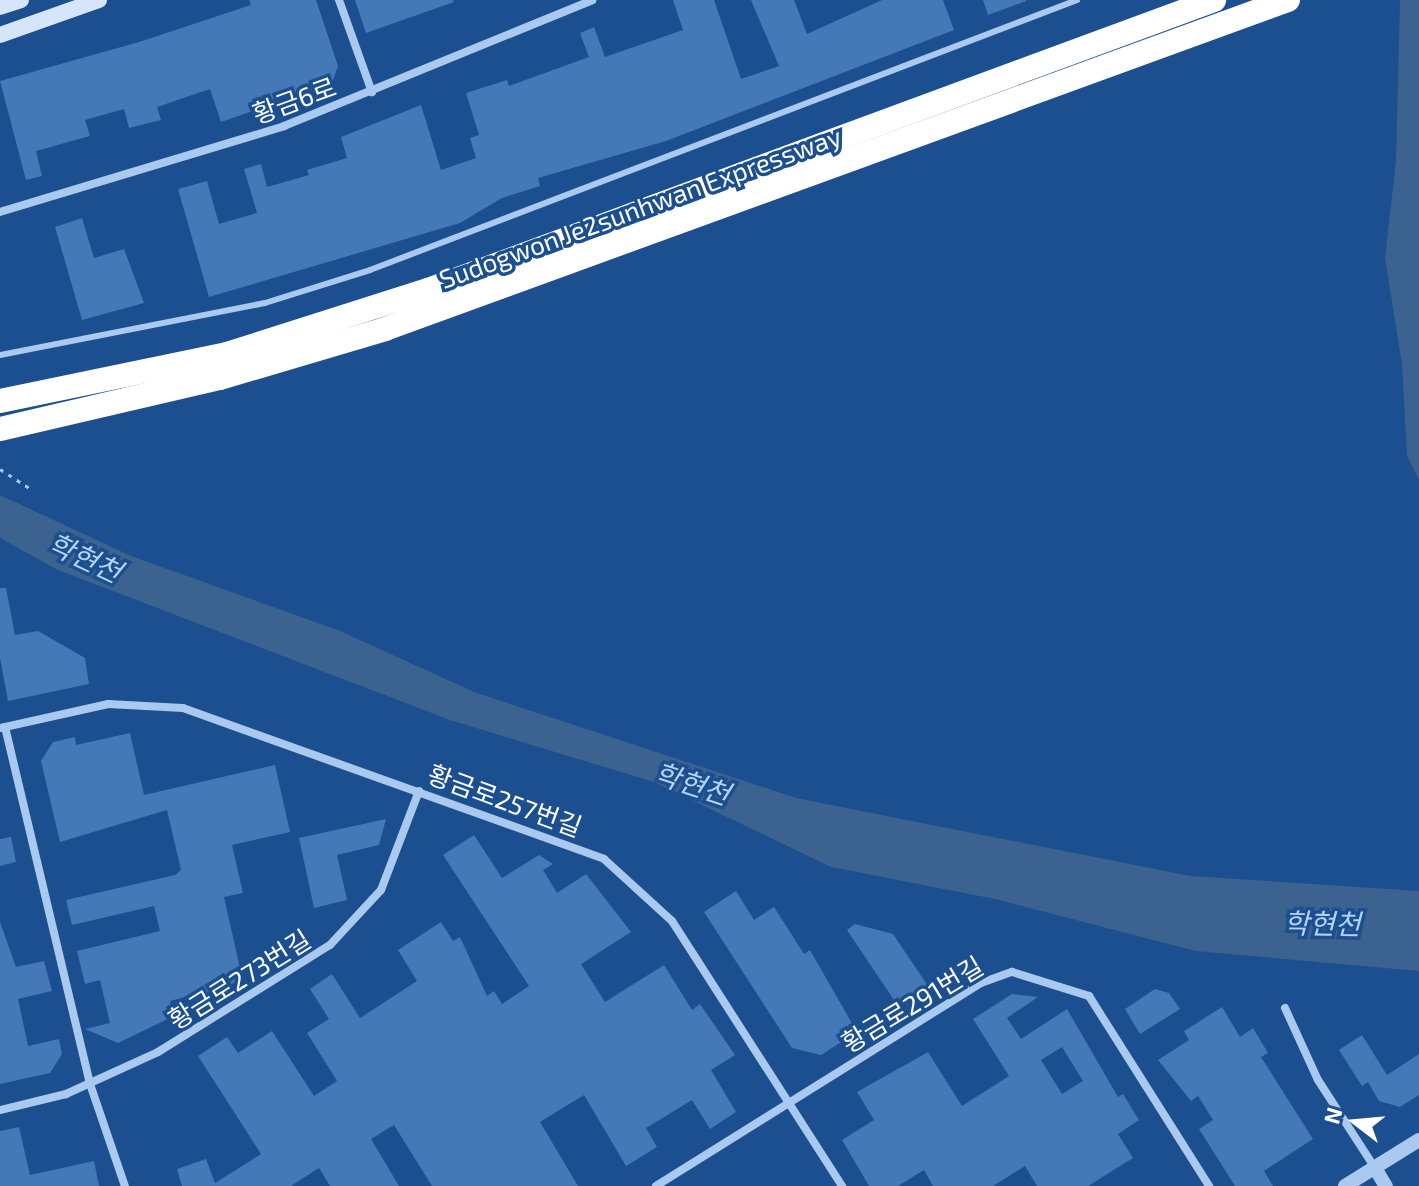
<!DOCTYPE html>
<html>
<head>
<meta charset="utf-8">
<style>
	body { margin:0 }
	#map { position:relative; width:1419px; height:1186px; overflow:hidden; background:#1b4f8f; font-family:"Exo 2","Noto Sans KR",sans-serif }
	div>[style] { position:absolute }
	.water>* { inset:0; background:#3c6290 }
	.building>* { inset:0; background:#4478b7 }
	.path>* { height:3px; margin-top:-1.5px; transform-origin:0; background:repeating-linear-gradient(90deg,#a9c9ee 0 4px,transparent 0 10px) }
	.service>* { height:6px; margin:-3px; padding:0 3px; transform-origin:3px; border-radius:3px; background:#a9c9ee }
	.minor>* { height:8px; margin:-4px; padding:0 4px; transform-origin:4px; border-radius:4px; background:#a9c9ee }
	.tertiary>* { height:14px; margin:-7px; padding:0 7px; transform-origin:7px; border-radius:7px; background:#a9c9ee }
	.secondary>* { height:16px; margin:-8px; padding:0 8px; transform-origin:8px; border-radius:8px; background:#d6e6fa }
	.motorway>* { height:24px; margin:-12px; padding:0 12px; transform-origin:12px; border-radius:12px; background:#fff }
	span { translate:-50% -50%; white-space:nowrap; text-align:center; line-height:1.15; -webkit-text-stroke:7px #1b4f8f; paint-order:stroke }
	.street-label { font-size:26px; color:#fff }
	.water-label { font-size:28px; color:#b5d3f5; font-style:italic }
	.north { position:absolute; left:1315px; top:1082px; width:80px; height:80px; -webkit-text-stroke:6px #1b4f8f; paint-order:stroke; rotate:286deg; font-size:22px; font-weight:700; line-height:32px; text-align:center; color:#fff }
	.north::after { content:''; display:block; margin:auto; width:28px; height:36px; background:#fff; clip-path:polygon(50% 0,100% 100%,50% 72%,0 100%) }
</style>
</head>
<body>
<div id="map">
	<div class="water">
		<i style="clip-path:polygon(1400px 0,1419px 0,1419px 480px,1407px 456px,1402px 364px,1385px 258px,1396px 161px)"></i>
		<i style="clip-path:polygon(0 495px,131px 556px,340px 631px,474px 692px,796px 798px,1190px 876px,1419px 891px,1419px 971px,1196px 951px,995px 899px,831px 867px,654px 782px,450px 720px,58px 570px,0 538px)"></i>
	</div>
	<div class="building">
		<i style="clip-path:polygon(249px 0,316px 0,338px 66px,332px 83px,221px 122px,210px 89px,157px 107px,161px 120px,129px 128px,124px 109px,85px 120px,90px 136px,36px 151px,42px 176px,26px 180px,0 81px,139px 42px,251px 5px)"></i>
		<i style="clip-path:polygon(355px 0,453px 0,454px 2px,366px 33px)"></i>
		<i style="clip-path:polygon(673px 0,714px 0,741px 79px,779px 66px,751px 0,794px 0,807px 34px,882px 0,943px 0,954px 30px,666px 141px,538px 178px,540px 186px,502px 198px,460px 223px,209px 297px,178px 189px,207px 181px,219px 224px,257px 213px,244px 169px,261px 164px,267px 187px,309px 175px,307px 170px,347px 158px,341px 137px,421px 105px,441px 170px,476px 158px,470px 138px,479px 135px,466px 93px,507px 80px,509px 86px,589px 57px,580px 33px,594px 27px,605px 57px,683px 30px)"></i>
		<i style="clip-path:polygon(983px 0,1026px 0,1026px 1px,988px 15px)"></i>
		<i style="clip-path:polygon(82px 218px,94px 258px,124px 249px,144px 303px,82px 320px,55px 227px)"></i>
		<i style="clip-path:polygon(0 588px,6px 588px,15px 635px,38px 631px,85px 658px,89px 684px,8px 701px,0 658px)"></i>
		<i style="clip-path:polygon(130px 733px,144px 795px,275px 765px,290px 832px,232px 845px,243px 893px,224px 897px,242px 977px,203px 1004px,201px 993px,170px 1001px,174px 1016px,118px 1043px,85px 1029px,110px 1023px,100px 980px,85px 984px,77px 951px,160px 931px,154px 906px,72px 925px,66px 900px,175px 875px,181px 870px,167px 810px,60px 842px,41px 761px,53px 742px,75px 737px,76px 745px)"></i>
		<i style="clip-path:polygon(386px 819px,379px 845px,337px 855px,347px 900px,314px 908px,299px 838px)"></i>
		<i style="clip-path:polygon(474px 835px,502px 878px,539px 855px,553px 864px,543px 870px,557px 893px,586px 874px,631px 932px,581px 964px,605px 1002px,664px 965px,692px 1010px,700px 1004px,735px 1055px,711px 1070px,736px 1112px,710px 1129px,692px 1100px,646px 1128px,657px 1147px,626px 1166px,584px 1095px,540px 1122px,578px 1186px,432px 1186px,394px 1125px,371px 1139px,399px 1186px,330px 1186px,319px 1168px,291px 1186px,182px 1186px,177px 1169px,206px 1159px,215px 1183px,261px 1154px,198px 1056px,227px 1037px,238px 1053px,272px 1031px,314px 1096px,337px 1081px,307px 1033px,329px 1019px,310px 989px,332px 974px,360px 1018px,417px 981px,398px 950px,441px 922px,453px 941px,460px 937px,487px 996px,494px 991px,502px 1004px,529px 986px,443px 855px)"></i>
		<i style="clip-path:polygon(11px 837px,16px 862px,0 866px,0 839px)"></i>
		<i style="clip-path:polygon(736px 891px,754px 920px,774px 907px,804px 954px,810px 950px,857px 1032px,821px 1055px,792px 1048px,704px 912px)"></i>
		<i style="clip-path:polygon(0 922px,16px 967px,44px 961px,52px 991px,18px 999px,28px 1046px,59px 1039px,62px 1054px,50px 1073px,0 1084px)"></i>
		<i style="clip-path:polygon(855px 924px,893px 934px,930px 989px,900px 1009px,847px 930px)"></i>
		<i style="clip-path:polygon(1155px 989px,1169px 993px,1180px 1009px,1140px 1034px,1125px 1009px)"></i>
		<i style="clip-path:polygon(evenodd,1012px 994px,1038px 997px,1007px 1018px,1021px 1039px,1067px 1009px,1118px 1097px,1123px 1094px,1139px 1120px,1118px 1134px,1133px 1158px,1088px 1186px,1037px 1186px,1025px 1166px,993px 1186px,933px 1186px,924px 1170px,898px 1186px,869px 1186px,842px 1140px,874px 1120px,857px 1092px,928px 1052px,962px 1106px,1009px 1076px,973px 1019px,1012px 994px,1062px 1047px,1083px 1081px,1062px 1094px,1041px 1060px,1062px 1047px)"></i>
		<i style="clip-path:polygon(1222px 1007px,1240px 1037px,1253px 1028px,1268px 1053px,1261px 1057px,1313px 1139px,1264px 1171px,1273px 1186px,1235px 1186px,1199px 1129px,1213px 1120px,1198px 1096px,1191px 1101px,1158px 1060px,1189px 1040px,1184px 1031px)"></i>
		<i style="clip-path:polygon(1362px 1035px,1387px 1075px,1419px 1054px,1419px 1095px,1400px 1107px,1379px 1101px,1368px 1082px,1362px 1086px,1339px 1050px)"></i>
		<i style="clip-path:polygon(19px 1127px,30px 1175px,94px 1161px,99px 1186px,0 1186px,0 1131px)"></i>
	</div>
	<div class="path">
		<i style="left:0;top:469px;width:35px;rotate:33deg"></i>
	</div>
	<div class="service">
		<i style="left:0;top:355px;width:270px;rotate:-11.1deg"></i>
		<i style="left:265px;top:303px;width:110px;rotate:-17.4deg"></i>
		<i style="left:370px;top:270px;width:757px;rotate:-20.9deg"></i>
	</div>
	<div class="minor">
		<i style="left:339px;top:0;width:98px;rotate:70.3deg"></i>
		<i style="left:0;top:212px;width:297px;rotate:-16.8deg"></i>
		<i style="left:284px;top:126px;width:333px;rotate:-22.2deg"></i>
		<i style="left:5px;top:727px;width:367px;rotate:76.6deg"></i>
		<i style="left:90px;top:1084px;width:108px;rotate:71.1deg"></i>
		<i style="left:0;top:728px;width:111px;rotate:-12.5deg"></i>
		<i style="left:108px;top:704px;width:75px;rotate:3.1deg"></i>
		<i style="left:183px;top:708px;width:447px;rotate:19.7deg"></i>
		<i style="left:604px;top:859px;width:92px;rotate:42.4deg"></i>
		<i style="left:672px;top:921px;width:315px;rotate:57.3deg"></i>
		<i style="left:1285px;top:1008px;width:79px;rotate:65.4deg"></i>
		<i style="left:1318px;top:1080px;width:105px;rotate:57.1deg"></i>
		<i style="left:0;top:1110px;width:68px;rotate:-13.6deg"></i>
		<i style="left:66px;top:1094px;width:101px;rotate:-24.5deg"></i>
		<i style="left:158px;top:1052px;width:203px;rotate:-31.9deg"></i>
		<i style="left:330px;top:945px;width:75px;rotate:-47.2deg"></i>
		<i style="left:381px;top:890px;width:106px;rotate:-69deg"></i>
		<i style="left:656px;top:1186px;width:383px;rotate:-32deg"></i>
		<i style="left:981px;top:983px;width:33px;rotate:-20deg"></i>
		<i style="left:1012px;top:972px;width:81px;rotate:17.3deg"></i>
		<i style="left:1089px;top:996px;width:225px;rotate:57.7deg"></i>
	</div>
	<div class="tertiary">
		<i style="left:1375px;top:1168px;width:21px;rotate:59deg"></i>
		<i style="left:1345px;top:1186px;width:87px;rotate:-31.9deg"></i>
	</div>
	<div class="secondary">
		<i style="left:0;top:7px;width:22px;rotate:-18deg"></i>
		<i style="left:0;top:35px;width:105px;rotate:-19.5deg"></i>
	</div>
	<div class="motorway">
		<i style="left:0;top:401px;width:232px;rotate:-11.7deg"></i>
		<i style="left:227px;top:354px;width:211px;rotate:-17.7deg"></i>
		<i style="left:428px;top:290px;width:838px;rotate:-20.25deg"></i>
		<i style="left:0;top:429px;width:226px;rotate:-13.1deg"></i>
		<i style="left:220px;top:378px;width:172px;rotate:-16.5deg"></i>
		<i style="left:385px;top:329px;width:961px;rotate:-20.02deg"></i>
	</div>
	<div class="street-label">
		<span style="left:294px;top:100px;rotate:-20deg">황금6로</span>
		<span style="left:640px;top:207px;rotate:-20deg">Sudogwon Je2sunhwan Expressway</span>
		<span style="left:505px;top:800px;rotate:20deg">황금로257번길</span>
		<span style="left:239px;top:979px;rotate:-32deg">황금로273번길</span>
		<span style="left:912px;top:1004px;rotate:-31deg">황금로291번길</span>
	</div>
	<div class="water-label">
		<span style="left:85px;top:557px;rotate:25deg">학현천</span>
		<span style="left:692px;top:783px;rotate:18deg">학현천</span>
		<span style="left:1322px;top:923px;rotate:1deg">학현천</span>
	</div>
	<div class="north">N</div>
</div>
</body>
</html>
